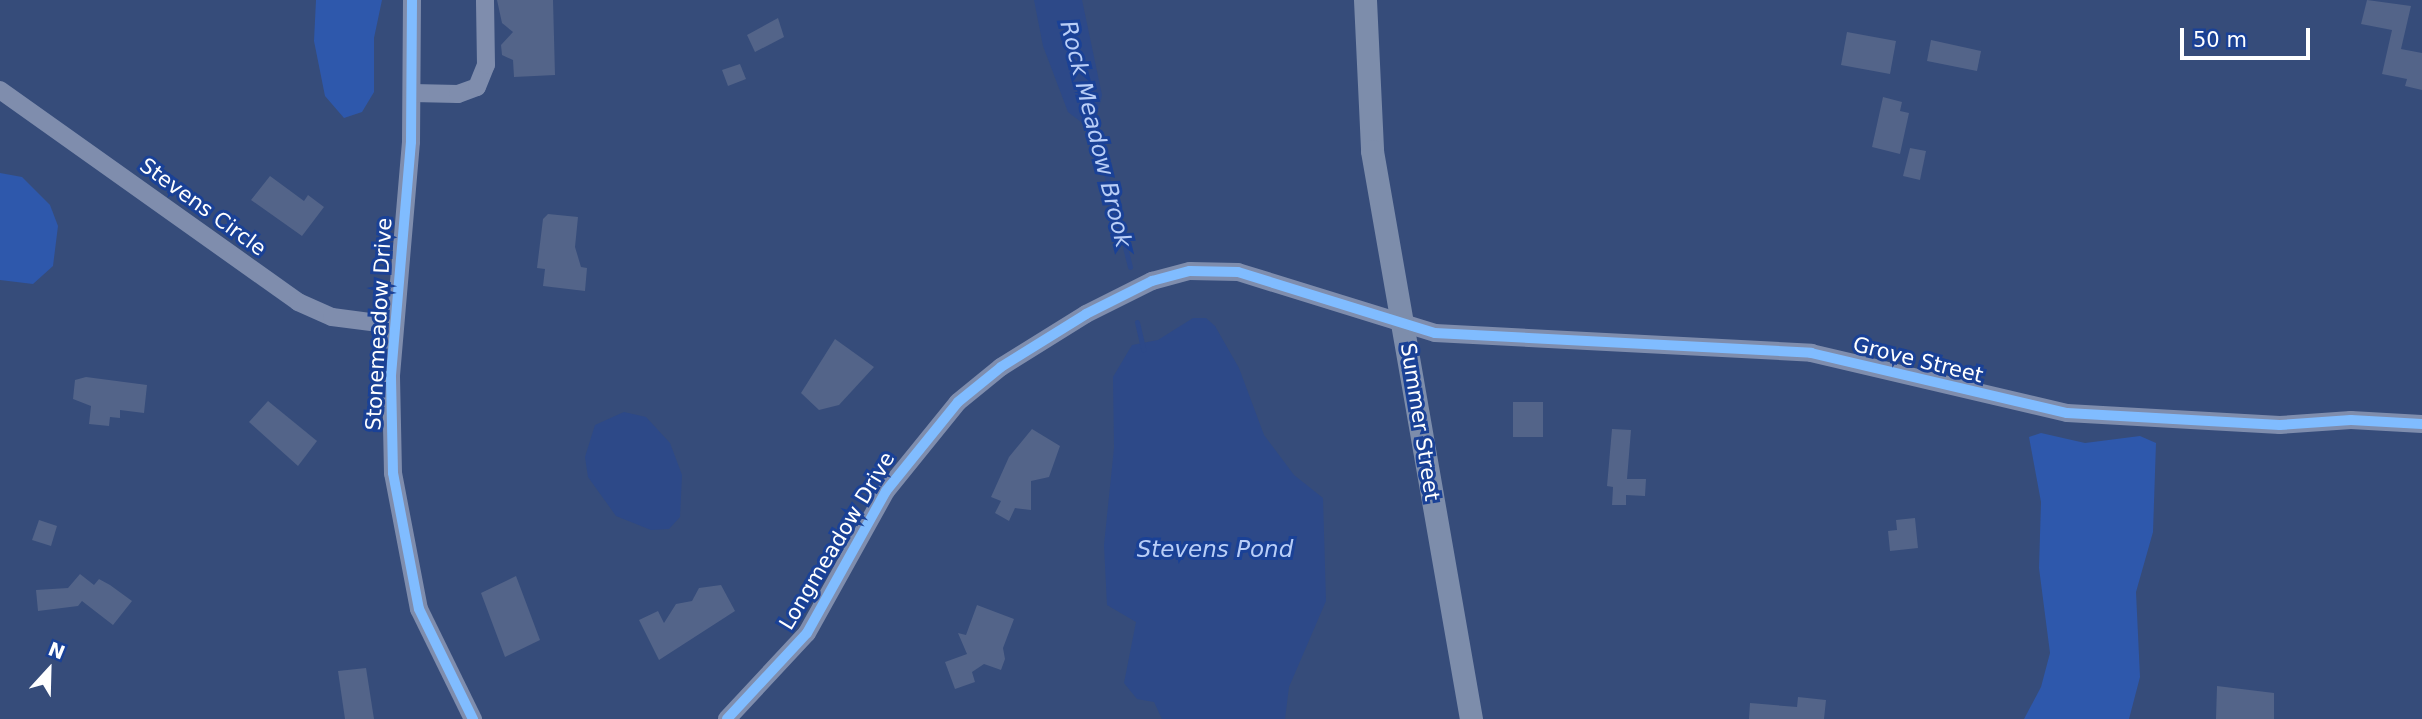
<!DOCTYPE html>
<html>
<head>
<meta charset="utf-8">
<style>
	body { margin:0 }
	#map { position:relative; width:2422px; height:719px; overflow:hidden; background:#364c7a; font-family:"DejaVu Sans",sans-serif }
	div>[style] { position:absolute }
	.green>* { inset:0; background:#2e58ac }
	.water>* { inset:0; background:#2d4988 }
	.stream>* { height:5px; margin:-2.5px; padding:0 2.5px; transform-origin:2.5px; border-radius:2.5px; background:#2d4988 }
	.building>* { inset:0; background:#536489 }
	.minor>* { height:18px; margin:-9px; padding:0 9px; transform-origin:9px; border-radius:9px; background:#7f8dad }
	.major>* { height:23px; margin:-11.5px; padding:0 11.5px; transform-origin:11.5px; border-radius:11.5px; background:#7d8dab }
	.cycleway>* { height:10px; margin:-5px; padding:0 5px; transform-origin:5px; border-radius:5px; background:#80bcff }
	span { translate:-50% -50%; white-space:nowrap; text-align:center; line-height:1.15; -webkit-text-stroke:6px #1a4196; paint-order:stroke }
	.street-label { font-size:21px; color:#fff }
	.water-label { font-size:23px; color:#b9cef7; font-style:italic }
	.north { position:absolute; left:14px; top:635px; width:70px; height:70px; -webkit-text-stroke:5px #1a4196; paint-order:stroke; rotate:22deg; font-size:19px; font-weight:700; line-height:28px; text-align:center; color:#fff }
	.north::after { content:''; display:block; margin:auto; width:24px; height:32px; background:#fff; clip-path:polygon(50% 0,100% 100%,50% 72%,0 100%) }
	.scale { position:absolute; left:2180px; top:28px; width:130px; height:32px; box-sizing:border-box; border:4px solid #fff; border-top:0; padding-left:9px; font-size:21px; line-height:24px; white-space:nowrap; color:#fff; -webkit-text-stroke:5px #1a4196; paint-order:stroke }
</style>
</head>
<body>
<div id="map">
	<div class="green">
		<i style="clip-path:polygon(316px 0,382px 0,374px 38px,374px 92px,362px 112px,344px 118px,325px 96px,314px 41px)"></i>
		<i style="clip-path:polygon(0 173px,22px 177px,50px 205px,58px 226px,53px 266px,33px 284px,0 280px)"></i>
		<i style="clip-path:polygon(2041px 433px,2085px 443px,2140px 436px,2156px 443px,2153px 532px,2136px 592px,2140px 677px,2129px 719px,2024px 719px,2041px 687px,2050px 653px,2039px 568px,2041px 502px,2029px 437px)"></i>
	</div>
	<div class="water">
		<i style="clip-path:polygon(1034px 0,1082px 0,1102px 95px,1099px 108px,1081px 122px,1068px 112px,1043px 46px)"></i>
		<i style="clip-path:polygon(1193px 318px,1206px 318px,1215px 326px,1239px 368px,1264px 435px,1294px 475px,1323px 498px,1326px 601px,1289px 687px,1285px 719px,1162px 719px,1154px 702px,1137px 699px,1124px 683px,1136px 622px,1107px 605px,1104px 545px,1114px 448px,1113px 377px,1132px 345px,1158px 340px)"></i>
		<i style="clip-path:polygon(624px 412px,646px 417px,670px 443px,682px 475px,680px 517px,669px 529px,651px 530px,616px 516px,588px 477px,585px 457px,595px 425px)"></i>
	</div>
	<div class="stream">
		<i style="left:1090px;top:111px;width:161px;rotate:75.6deg"></i>
		<i style="left:1137px;top:322px;width:28px;rotate:77deg"></i>
	</div>
	<div class="building">
		<i style="clip-path:polygon(497px 0,553px 0,555px 75px,514px 77px,513px 60px,502px 55px,501px 45px,513px 32px,502px 23px)"></i>
		<i style="clip-path:polygon(2367px 0,2411px 6px,2401px 49px,2422px 53px,2422px 90px,2405px 86px,2407px 79px,2382px 74px,2392px 30px,2361px 24px)"></i>
		<i style="clip-path:polygon(778px 18px,784px 37px,755px 52px,747px 35px)"></i>
		<i style="clip-path:polygon(1847px 32px,1896px 41px,1890px 74px,1841px 65px)"></i>
		<i style="clip-path:polygon(1931px 40px,1981px 51px,1977px 71px,1927px 61px)"></i>
		<i style="clip-path:polygon(740px 64px,746px 79px,728px 86px,722px 70px)"></i>
		<i style="clip-path:polygon(1883px 97px,1902px 102px,1900px 111px,1909px 113px,1900px 154px,1872px 147px)"></i>
		<i style="clip-path:polygon(1910px 148px,1926px 151px,1920px 180px,1903px 176px)"></i>
		<i style="clip-path:polygon(270px 176px,304px 201px,308px 195px,324px 207px,302px 236px,251px 200px)"></i>
		<i style="clip-path:polygon(548px 214px,578px 217px,575px 247px,581px 267px,587px 268px,585px 291px,543px 286px,545px 269px,537px 268px,543px 219px)"></i>
		<i style="clip-path:polygon(835px 339px,874px 367px,839px 405px,819px 410px,801px 393px)"></i>
		<i style="clip-path:polygon(86px 377px,147px 385px,144px 413px,120px 410px,120px 418px,110px 417px,109px 426px,89px 424px,91px 406px,73px 399px,75px 380px)"></i>
		<i style="clip-path:polygon(268px 401px,317px 441px,298px 466px,249px 422px)"></i>
		<i style="clip-path:polygon(1513px 402px,1543px 402px,1543px 437px,1513px 437px)"></i>
		<i style="clip-path:polygon(1032px 429px,1060px 446px,1049px 477px,1031px 481px,1031px 510px,1015px 508px,1009px 521px,995px 513px,1001px 501px,991px 497px,1009px 457px)"></i>
		<i style="clip-path:polygon(1612px 429px,1631px 430px,1627px 479px,1646px 479px,1645px 496px,1626px 495px,1626px 505px,1612px 505px,1613px 487px,1607px 486px)"></i>
		<i style="clip-path:polygon(1915px 518px,1918px 548px,1890px 551px,1888px 531px,1897px 530px,1896px 520px)"></i>
		<i style="clip-path:polygon(39px 520px,57px 526px,51px 546px,32px 540px)"></i>
		<i style="clip-path:polygon(80px 574px,94px 585px,99px 579px,110px 585px,132px 601px,113px 625px,82px 601px,78px 606px,38px 611px,36px 590px,68px 588px)"></i>
		<i style="clip-path:polygon(516px 576px,540px 640px,505px 657px,481px 593px)"></i>
		<i style="clip-path:polygon(721px 585px,735px 611px,659px 660px,639px 620px,658px 611px,664px 623px,676px 604px,692px 601px,699px 588px)"></i>
		<i style="clip-path:polygon(977px 605px,1014px 619px,1003px 648px,1005px 659px,1001px 670px,984px 664px,972px 672px,975px 682px,955px 689px,945px 662px,967px 654px,958px 633px,966px 635px)"></i>
		<i style="clip-path:polygon(366px 668px,374px 719px,345px 719px,338px 671px)"></i>
		<i style="clip-path:polygon(2217px 686px,2274px 693px,2274px 719px,2216px 719px)"></i>
		<i style="clip-path:polygon(1798px 697px,1826px 700px,1824px 719px,1749px 719px,1750px 703px,1797px 707px)"></i>
	</div>
	<div class="minor">
		<i style="left:412px;top:0;width:142px;rotate:90.4deg"></i>
		<i style="left:411px;top:142px;width:236px;rotate:94.9deg"></i>
		<i style="left:391px;top:377px;width:96px;rotate:88.8deg"></i>
		<i style="left:393px;top:473px;width:138px;rotate:79.2deg"></i>
		<i style="left:419px;top:609px;width:123px;rotate:63.9deg"></i>
		<i style="left:0;top:90px;width:366px;rotate:35.4deg"></i>
		<i style="left:298px;top:302px;width:37px;rotate:24deg"></i>
		<i style="left:332px;top:317px;width:63px;rotate:7.4deg"></i>
		<i style="left:413px;top:93px;width:45px;rotate:1.3deg"></i>
		<i style="left:458px;top:94px;width:20px;rotate:-20deg"></i>
		<i style="left:477px;top:87px;width:24px;rotate:-68deg"></i>
		<i style="left:486px;top:65px;width:65px;rotate:-90.9deg"></i>
		<i style="left:727px;top:719px;width:117px;rotate:-47.1deg"></i>
		<i style="left:807px;top:633px;width:162px;rotate:-60.9deg"></i>
		<i style="left:886px;top:491px;width:114px;rotate:-51deg"></i>
		<i style="left:958px;top:402px;width:55px;rotate:-39.1deg"></i>
		<i style="left:1001px;top:367px;width:100px;rotate:-31.9deg"></i>
		<i style="left:1086px;top:314px;width:74px;rotate:-26.6deg"></i>
		<i style="left:1152px;top:281px;width:39px;rotate:-15deg"></i>
		<i style="left:1190px;top:271px;width:48px;rotate:1.2deg"></i>
		<i style="left:1238px;top:272px;width:206px;rotate:17.2deg"></i>
		<i style="left:1435px;top:333px;width:377px;rotate:3deg"></i>
		<i style="left:1811px;top:353px;width:263px;rotate:13.2deg"></i>
		<i style="left:2067px;top:413px;width:213px;rotate:3.2deg"></i>
		<i style="left:2280px;top:425px;width:71px;rotate:-4deg"></i>
		<i style="left:2351px;top:420px;width:71px;rotate:3.2deg"></i>
	</div>
	<div class="major">
		<i style="left:1365px;top:0;width:151px;rotate:87.3deg"></i>
		<i style="left:1372px;top:151px;width:577px;rotate:80.11deg"></i>
	</div>
	<div class="cycleway">
		<i style="left:412px;top:0;width:142px;rotate:90.4deg"></i>
		<i style="left:411px;top:142px;width:236px;rotate:94.9deg"></i>
		<i style="left:391px;top:377px;width:96px;rotate:88.8deg"></i>
		<i style="left:393px;top:473px;width:138px;rotate:79.2deg"></i>
		<i style="left:419px;top:609px;width:123px;rotate:63.9deg"></i>
		<i style="left:727px;top:719px;width:117px;rotate:-47.1deg"></i>
		<i style="left:807px;top:633px;width:162px;rotate:-60.9deg"></i>
		<i style="left:886px;top:491px;width:114px;rotate:-51deg"></i>
		<i style="left:958px;top:402px;width:55px;rotate:-39.1deg"></i>
		<i style="left:1001px;top:367px;width:100px;rotate:-31.9deg"></i>
		<i style="left:1086px;top:314px;width:74px;rotate:-26.6deg"></i>
		<i style="left:1152px;top:281px;width:39px;rotate:-15deg"></i>
		<i style="left:1190px;top:271px;width:48px;rotate:1.2deg"></i>
		<i style="left:1238px;top:272px;width:206px;rotate:17.2deg"></i>
		<i style="left:1435px;top:333px;width:377px;rotate:3deg"></i>
		<i style="left:1811px;top:353px;width:263px;rotate:13.2deg"></i>
		<i style="left:2067px;top:413px;width:213px;rotate:3.2deg"></i>
		<i style="left:2280px;top:425px;width:71px;rotate:-4deg"></i>
		<i style="left:2351px;top:420px;width:71px;rotate:3.2deg"></i>
	</div>
	<div class="street-label">
		<span style="left:203px;top:207px;rotate:36deg">Stevens Circle</span>
		<span style="left:379px;top:324px;rotate:-87deg">Stonemeadow Drive</span>
		<span style="left:1918px;top:360px;rotate:14deg">Grove Street</span>
		<span style="left:1420px;top:422px;rotate:81deg">Summer Street</span>
		<span style="left:837px;top:541px;rotate:-59deg">Longmeadow Drive</span>
	</div>
	<div class="water-label">
		<span style="left:1096px;top:134px;rotate:76deg">Rock Meadow Brook</span>
		<span style="left:1215px;top:549px">Stevens Pond</span>
	</div>
	<div class="north">N</div>
	<div class="scale">50 m</div>
</div>
</body>
</html>
